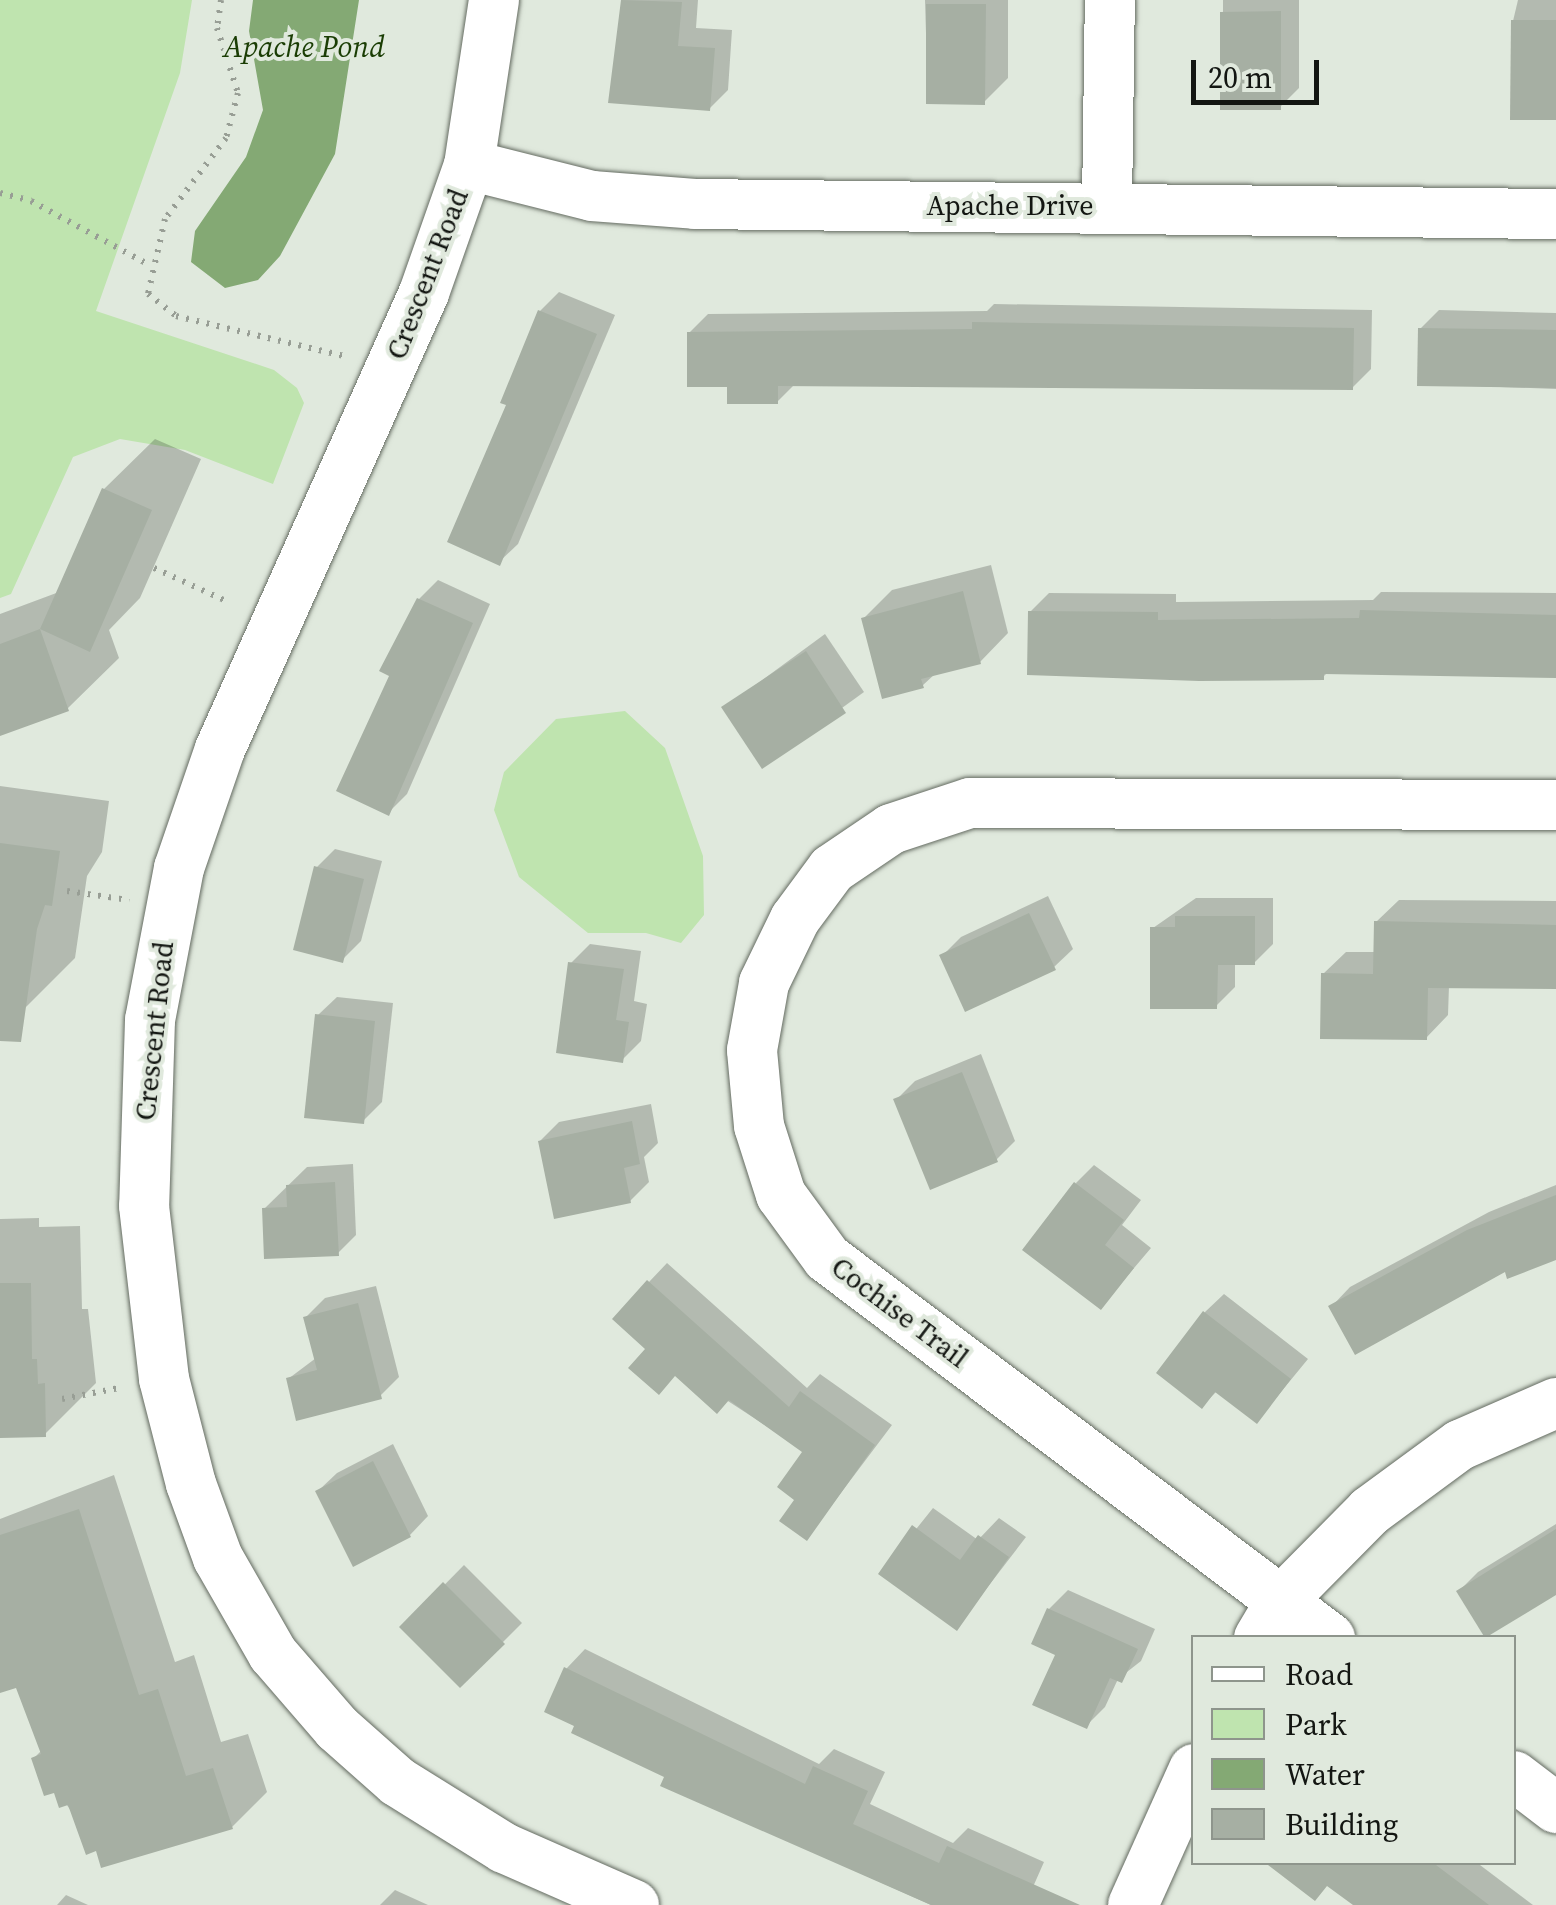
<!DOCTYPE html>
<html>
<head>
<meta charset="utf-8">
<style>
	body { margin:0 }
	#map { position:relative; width:1556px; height:1905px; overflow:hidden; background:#e0e9dd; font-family:"Source Serif 4",serif }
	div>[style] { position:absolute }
	.green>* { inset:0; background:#bfe4af }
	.water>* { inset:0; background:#84a974 }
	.shadow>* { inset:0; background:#0003 }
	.building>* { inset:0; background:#a6afa3 }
	.path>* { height:6px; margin-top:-3px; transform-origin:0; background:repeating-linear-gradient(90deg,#989e95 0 2.5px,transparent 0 10.5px) }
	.roads { filter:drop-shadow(0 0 2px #646b61) drop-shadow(0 0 2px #646b61) }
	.minor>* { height:50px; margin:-25px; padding:0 25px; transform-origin:25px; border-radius:25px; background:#fff }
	span { translate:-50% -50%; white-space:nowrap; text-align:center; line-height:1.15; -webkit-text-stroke:8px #e0e9dd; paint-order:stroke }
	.street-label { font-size:28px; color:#131612 }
	.water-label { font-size:30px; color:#1a3d04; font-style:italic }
	.legend { position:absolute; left:1191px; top:1635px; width:325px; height:230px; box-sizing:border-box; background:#e0e9dd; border:2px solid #8e958c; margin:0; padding:12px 18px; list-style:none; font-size:30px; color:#131612 }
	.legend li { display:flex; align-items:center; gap:20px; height:50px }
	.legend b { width:50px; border:2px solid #8e958c }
	.scale { position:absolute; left:1191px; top:60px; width:128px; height:45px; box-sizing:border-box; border:5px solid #131612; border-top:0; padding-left:12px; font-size:30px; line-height:35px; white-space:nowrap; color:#131612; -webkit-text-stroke:8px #e0e9dd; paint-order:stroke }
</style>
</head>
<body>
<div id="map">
	<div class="green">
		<i style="clip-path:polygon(0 0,192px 0,180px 73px,96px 311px,274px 370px,297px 388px,304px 403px,273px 484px,185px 450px,120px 439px,73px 457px,11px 594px,0 598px)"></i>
		<i style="clip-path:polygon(625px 711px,665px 748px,703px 856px,704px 915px,681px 943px,646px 933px,588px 933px,519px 877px,494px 810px,504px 772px,556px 719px)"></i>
	</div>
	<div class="water">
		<i style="clip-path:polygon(253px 0,359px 0,335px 154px,280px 256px,258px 280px,225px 288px,191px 262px,195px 231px,246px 157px,263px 110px,249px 31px)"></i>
	</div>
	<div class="shadow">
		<i style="clip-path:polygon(622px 0,698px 0,696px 28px,732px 30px,728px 90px,709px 109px,611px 101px)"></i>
		<i style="clip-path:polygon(925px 0,1008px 0,1008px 78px,984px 102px,928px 102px)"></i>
		<i style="clip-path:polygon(1223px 0,1299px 0,1299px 88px,1280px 107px,1223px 107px)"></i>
		<i style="clip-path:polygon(1518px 0,1556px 0,1556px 117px,1513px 21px)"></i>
		<i style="clip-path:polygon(559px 292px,615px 315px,518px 544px,499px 562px,510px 404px,540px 311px)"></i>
		<i style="clip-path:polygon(994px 304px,1372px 310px,1371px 369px,1352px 388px,795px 384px,777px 402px,729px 384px,689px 333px,708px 314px,987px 311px)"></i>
		<i style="clip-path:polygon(1439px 310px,1556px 313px,1556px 389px,1420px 384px,1420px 329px)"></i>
		<i style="clip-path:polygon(155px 439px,201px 459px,140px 598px,109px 630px,119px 658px,68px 708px,0 733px,0 614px,59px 592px,104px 489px)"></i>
		<i style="clip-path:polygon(991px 565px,1008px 633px,980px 662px,936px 673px,922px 686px,864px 618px,892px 590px)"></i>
		<i style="clip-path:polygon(438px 580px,490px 604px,407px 794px,388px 813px,393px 674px,419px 599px)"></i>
		<i style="clip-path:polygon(1381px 592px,1556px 593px,1556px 673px,1329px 671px,1323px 677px,1030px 612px,1049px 593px,1176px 594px,1176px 602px,1373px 600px)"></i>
		<i style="clip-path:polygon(825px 634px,864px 692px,762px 766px,724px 708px)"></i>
		<i style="clip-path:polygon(0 786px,109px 801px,102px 852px,87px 876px,75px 958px,24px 1009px,0 1005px)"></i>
		<i style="clip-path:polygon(335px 849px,382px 861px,361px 941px,342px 960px,316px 868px)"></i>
		<i style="clip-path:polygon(1048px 896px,1073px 949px,1054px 967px,942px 956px,961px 937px)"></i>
		<i style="clip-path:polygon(1196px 898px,1273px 898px,1273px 944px,1254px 963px,1235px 962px,1235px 987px,1216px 1006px,1153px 928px)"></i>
		<i style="clip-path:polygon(1399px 900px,1556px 901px,1556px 986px,1449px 986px,1448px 1015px,1426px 1038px,1323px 974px,1346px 952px,1376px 952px,1376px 922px)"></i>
		<i style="clip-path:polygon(590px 944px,641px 951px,634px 1001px,647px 1004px,641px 1041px,622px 1060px,571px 963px)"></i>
		<i style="clip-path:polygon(337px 997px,393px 1003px,382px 1102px,363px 1121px,318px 1015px)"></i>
		<i style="clip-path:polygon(981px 1054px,1015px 1141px,996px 1160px,896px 1100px,915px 1081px)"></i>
		<i style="clip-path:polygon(651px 1104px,658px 1143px,644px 1157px,649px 1182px,630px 1201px,540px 1141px,559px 1122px)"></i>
		<i style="clip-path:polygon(353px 1164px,356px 1235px,337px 1254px,264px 1209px,307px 1167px)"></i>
		<i style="clip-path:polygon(1094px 1165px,1141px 1200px,1122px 1225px,1151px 1248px,1101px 1307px,1076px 1183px)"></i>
		<i style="clip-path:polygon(1556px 1185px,1556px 1258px,1332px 1306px,1350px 1287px,1489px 1212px)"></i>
		<i style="clip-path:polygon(39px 1218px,39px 1227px,80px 1226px,82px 1309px,88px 1309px,96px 1383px,45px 1434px,0 1435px,0 1219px)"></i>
		<i style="clip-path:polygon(667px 1263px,807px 1388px,820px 1374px,892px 1425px,807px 1538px,798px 1499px,806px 1452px,648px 1349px,649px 1282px)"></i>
		<i style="clip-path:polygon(376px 1286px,399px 1377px,380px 1396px,288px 1379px,316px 1358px,306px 1317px,325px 1298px)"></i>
		<i style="clip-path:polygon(1224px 1294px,1308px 1359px,1257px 1421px,1217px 1391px,1202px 1406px,1205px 1312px)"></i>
		<i style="clip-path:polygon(393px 1444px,428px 1516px,410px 1535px,318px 1491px,337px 1473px)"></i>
		<i style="clip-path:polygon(114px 1475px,175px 1662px,194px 1655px,221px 1742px,248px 1734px,267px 1792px,232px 1827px,97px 1848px,34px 1758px,42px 1750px,17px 1684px,0 1675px,0 1519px)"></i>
		<i style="clip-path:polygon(933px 1508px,978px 1540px,999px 1518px,1026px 1537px,957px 1627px,881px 1573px)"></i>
		<i style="clip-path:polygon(1556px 1524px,1556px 1592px,1459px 1591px,1478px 1572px)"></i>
		<i style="clip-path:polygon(464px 1565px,522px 1623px,460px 1685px,403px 1627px)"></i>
		<i style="clip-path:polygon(1068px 1590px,1155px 1629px,1141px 1661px,1118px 1679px,1105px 1707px,1086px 1726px,1058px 1653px,1035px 1643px,1049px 1609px)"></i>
		<i style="clip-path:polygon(585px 1649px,819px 1764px,834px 1749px,885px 1772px,870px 1804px,953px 1843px,968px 1828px,1044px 1862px,1025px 1905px,931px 1905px,664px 1785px,668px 1776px,547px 1711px,567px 1668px)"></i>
		<i style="clip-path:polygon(1290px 1862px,1476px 1862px,1533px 1905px,1388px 1905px)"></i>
		<i style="clip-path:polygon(395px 1890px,428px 1905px,380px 1905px)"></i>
		<i style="clip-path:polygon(66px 1895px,88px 1905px,57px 1905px)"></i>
	</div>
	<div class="building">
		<i style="clip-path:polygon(621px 0,682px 2px,678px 46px,715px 48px,710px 111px,608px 103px)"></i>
		<i style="clip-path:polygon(926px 4px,986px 4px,985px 105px,926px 104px)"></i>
		<i style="clip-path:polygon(1281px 11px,1281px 110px,1220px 110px,1220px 12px)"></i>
		<i style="clip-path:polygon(1511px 20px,1556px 20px,1556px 120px,1510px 120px)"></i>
		<i style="clip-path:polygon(538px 310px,597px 334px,500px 566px,447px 542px,506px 405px,500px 403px)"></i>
		<i style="clip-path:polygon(972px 322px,1354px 328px,1353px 390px,778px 386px,778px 404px,727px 404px,727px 387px,687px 387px,687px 332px,972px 329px)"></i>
		<i style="clip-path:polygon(1418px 328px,1556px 330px,1556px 388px,1417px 386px)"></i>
		<i style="clip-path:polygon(102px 488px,152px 510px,90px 652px,40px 629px,69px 711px,0 736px,0 644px,40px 629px)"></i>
		<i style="clip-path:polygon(963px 591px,981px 664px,921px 679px,924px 688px,882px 699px,861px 618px)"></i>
		<i style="clip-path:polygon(417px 598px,473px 623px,389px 816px,336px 791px,389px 676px,379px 671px)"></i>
		<i style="clip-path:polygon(1360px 610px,1556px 615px,1556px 678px,1324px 674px,1324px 680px,1199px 681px,1027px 675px,1028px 611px,1158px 612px,1158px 620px,1359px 618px)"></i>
		<i style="clip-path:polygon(806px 651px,846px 713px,762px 769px,721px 707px)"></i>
		<i style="clip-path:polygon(0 843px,60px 851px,52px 906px,45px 905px,37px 929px,21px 1042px,0 1041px)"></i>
		<i style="clip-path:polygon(314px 866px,364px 879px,343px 963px,293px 950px)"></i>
		<i style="clip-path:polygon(1029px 913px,1056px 970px,965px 1012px,939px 955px)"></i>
		<i style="clip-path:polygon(1175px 916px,1255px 916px,1255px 965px,1218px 965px,1217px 1009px,1150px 1009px,1150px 927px,1175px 927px)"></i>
		<i style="clip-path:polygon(1374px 921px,1556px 925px,1556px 989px,1428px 988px,1427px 1040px,1320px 1039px,1321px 973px,1373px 974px)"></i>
		<i style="clip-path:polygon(568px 962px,624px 969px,616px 1020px,629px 1022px,623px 1063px,556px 1053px)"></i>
		<i style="clip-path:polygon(315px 1014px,375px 1021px,364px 1124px,304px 1118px)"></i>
		<i style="clip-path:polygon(962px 1072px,998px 1162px,930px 1190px,893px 1099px)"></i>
		<i style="clip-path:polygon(632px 1121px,640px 1164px,624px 1168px,631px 1203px,554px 1219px,538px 1141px)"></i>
		<i style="clip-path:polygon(335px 1182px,339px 1256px,264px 1259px,262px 1208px,287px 1207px,286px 1185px)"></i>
		<i style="clip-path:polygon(1074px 1182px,1124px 1220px,1105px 1245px,1134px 1268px,1101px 1310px,1022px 1250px)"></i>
		<i style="clip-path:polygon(1556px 1195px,1556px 1260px,1507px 1279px,1505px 1272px,1355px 1355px,1328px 1306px,1467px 1230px)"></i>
		<i style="clip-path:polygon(647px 1280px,789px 1407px,800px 1391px,875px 1445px,807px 1541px,779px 1521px,794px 1500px,777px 1487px,802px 1452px,729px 1400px,717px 1414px,675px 1376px,659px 1395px,628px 1368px,645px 1349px,612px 1319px)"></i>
		<i style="clip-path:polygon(0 1283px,31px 1283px,32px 1359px,37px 1359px,38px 1384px,45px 1383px,46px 1437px,0 1438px)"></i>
		<i style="clip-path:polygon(358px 1303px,382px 1399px,296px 1421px,286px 1378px,317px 1370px,303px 1317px)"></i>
		<i style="clip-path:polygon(1203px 1311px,1291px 1379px,1257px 1424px,1215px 1392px,1202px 1409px,1156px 1373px)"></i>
		<i style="clip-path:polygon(373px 1461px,411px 1537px,353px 1567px,315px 1491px)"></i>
		<i style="clip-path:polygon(79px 1509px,139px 1695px,158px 1689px,186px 1776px,213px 1768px,233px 1829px,101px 1868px,96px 1851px,86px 1855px,68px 1805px,59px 1808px,54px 1793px,44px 1796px,31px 1758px,41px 1754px,16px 1688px,0 1693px,0 1535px)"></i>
		<i style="clip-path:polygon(912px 1525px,960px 1560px,978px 1535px,1009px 1557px,957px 1631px,878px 1574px)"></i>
		<i style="clip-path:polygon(1556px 1529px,1556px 1595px,1485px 1638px,1456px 1591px)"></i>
		<i style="clip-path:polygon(443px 1582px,505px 1644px,460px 1688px,399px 1627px)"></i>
		<i style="clip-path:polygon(1047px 1608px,1138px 1649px,1122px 1683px,1110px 1678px,1087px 1729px,1032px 1705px,1055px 1655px,1031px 1644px)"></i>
		<i style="clip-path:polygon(564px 1667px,805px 1784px,813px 1766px,868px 1791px,853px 1824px,939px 1863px,947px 1846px,1080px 1905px,931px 1905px,660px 1786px,664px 1777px,571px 1733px,574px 1726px,544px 1712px)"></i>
		<i style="clip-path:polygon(1264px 1862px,1432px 1862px,1489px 1905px,1353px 1905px,1327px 1886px,1315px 1901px)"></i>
	</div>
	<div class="path">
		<i style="left:221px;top:0;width:28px;rotate:98deg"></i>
		<i style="left:217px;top:28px;width:68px;rotate:72.1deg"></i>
		<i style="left:238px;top:93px;width:47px;rotate:104.9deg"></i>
		<i style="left:226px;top:138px;width:101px;rotate:127deg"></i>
		<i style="left:165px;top:219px;width:77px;rotate:102.8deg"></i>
		<i style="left:148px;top:294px;width:36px;rotate:38deg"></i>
		<i style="left:176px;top:316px;width:177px;rotate:13.4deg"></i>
		<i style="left:0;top:193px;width:32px;rotate:14deg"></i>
		<i style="left:31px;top:201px;width:136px;rotate:28.4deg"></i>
		<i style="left:154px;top:568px;width:79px;rotate:24.6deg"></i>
		<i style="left:67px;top:891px;width:63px;rotate:8.3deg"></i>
		<i style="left:62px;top:1399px;width:58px;rotate:-10.9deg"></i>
	</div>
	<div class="roads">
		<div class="minor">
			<i style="left:494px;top:0;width:167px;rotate:98.6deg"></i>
			<i style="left:469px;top:165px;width:136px;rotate:109.4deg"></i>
			<i style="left:424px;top:293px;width:500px;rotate:114.1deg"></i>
			<i style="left:220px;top:749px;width:126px;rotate:109deg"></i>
			<i style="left:179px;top:868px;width:155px;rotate:100.8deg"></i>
			<i style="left:150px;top:1020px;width:186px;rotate:91.8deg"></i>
			<i style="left:144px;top:1206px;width:174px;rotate:83.4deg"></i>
			<i style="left:164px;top:1379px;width:108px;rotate:75.6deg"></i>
			<i style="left:191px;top:1484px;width:79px;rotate:70deg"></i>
			<i style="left:218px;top:1558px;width:111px;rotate:60.2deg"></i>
			<i style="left:273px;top:1654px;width:98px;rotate:49.1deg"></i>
			<i style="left:337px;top:1728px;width:81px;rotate:41.5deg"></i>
			<i style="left:398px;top:1782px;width:125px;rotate:31.9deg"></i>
			<i style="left:504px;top:1848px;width:142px;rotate:23.7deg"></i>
			<i style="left:469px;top:165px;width:127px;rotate:14.1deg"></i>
			<i style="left:592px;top:196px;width:103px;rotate:4.4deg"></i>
			<i style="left:695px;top:204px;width:861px;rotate:0.67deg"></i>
			<i style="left:1107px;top:205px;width:205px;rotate:-89.2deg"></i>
			<i style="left:1259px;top:1638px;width:43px;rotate:-59.3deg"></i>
			<i style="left:1281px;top:1601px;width:127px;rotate:-45.3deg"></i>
			<i style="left:1370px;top:1511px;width:112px;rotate:-36.3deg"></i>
			<i style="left:1460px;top:1445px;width:105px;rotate:-23.6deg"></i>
			<i style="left:1330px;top:1638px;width:630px;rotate:-142.93deg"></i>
			<i style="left:827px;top:1258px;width:78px;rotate:-126.1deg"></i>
			<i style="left:781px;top:1195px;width:72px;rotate:-107.7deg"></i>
			<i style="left:759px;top:1126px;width:76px;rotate:-95.3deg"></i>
			<i style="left:752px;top:1050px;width:68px;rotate:-79.8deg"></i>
			<i style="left:764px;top:983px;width:71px;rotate:-64.2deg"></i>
			<i style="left:795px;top:919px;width:62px;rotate:-53.5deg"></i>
			<i style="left:832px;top:869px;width:71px;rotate:-34.1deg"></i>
			<i style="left:891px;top:829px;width:83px;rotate:-18.2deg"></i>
			<i style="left:970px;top:803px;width:586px;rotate:0.2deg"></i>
			<i style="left:1514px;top:1776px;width:53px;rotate:37.3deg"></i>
			<i style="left:1133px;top:1905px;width:149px;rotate:-65.8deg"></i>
		</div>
	</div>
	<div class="street-label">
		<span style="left:1010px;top:205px">Apache Drive</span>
		<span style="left:427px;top:274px;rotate:-69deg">Crescent Road</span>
		<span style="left:154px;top:1031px;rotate:-84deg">Crescent Road</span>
		<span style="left:900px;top:1312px;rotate:37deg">Cochise Trail</span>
	</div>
	<div class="water-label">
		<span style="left:304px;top:47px">Apache Pond</span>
	</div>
	<ul class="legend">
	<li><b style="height:12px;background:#fff"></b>Road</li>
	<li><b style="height:28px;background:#bfe4af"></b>Park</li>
	<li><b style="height:28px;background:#84a974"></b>Water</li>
	<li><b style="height:28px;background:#a6afa3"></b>Building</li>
	</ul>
	<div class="scale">20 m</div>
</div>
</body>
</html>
